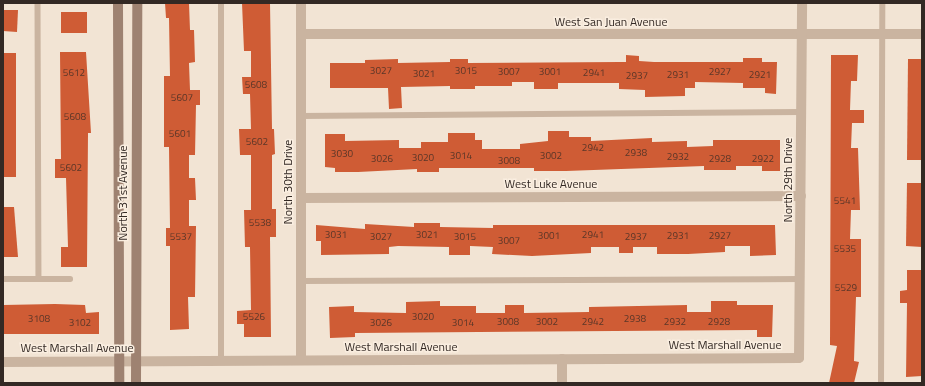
<!DOCTYPE html>
<html>
<head>
<meta charset="utf-8">
<style>
	body { margin:0 }
	#map { position:relative; width:925px; height:386px; overflow:hidden; background:#f2e4d4; font-family:"Titillium Web",sans-serif }
	div>[style] { position:absolute }
	.building>* { inset:0; background:#cf5c35 }
	.lane>* { height:5.5px; margin:-2.75px; padding:0 2.75px; transform-origin:2.75px; border-radius:2.75px; background:#cab4a0 }
	.street>* { height:10px; margin:-5px; padding:0 5px; transform-origin:5px; border-radius:5px; background:#cab4a0 }
	.secondary>* { height:10px; margin:-5px; padding:0 5px; transform-origin:5px; border-radius:5px; background:#9e8271 }
	span { translate:-50% -50%; white-space:nowrap; text-align:center; line-height:1.15; -webkit-text-stroke:3px #faeee0; paint-order:stroke }
	.number-label { font-size:10px; color:#5a3628 }
	.number-label span { -webkit-text-stroke-width:0 }
	.street-label { font-size:12px; color:#332924 }
	.frame { position:absolute; inset:0; border:4px solid #332924; pointer-events:none }
</style>
</head>
<body>
<div id="map">
	<div class="building">
		<i style="clip-path:polygon(165px 3px,189px 3px,190px 30px,194px 30px,195px 62px,189px 63px,190px 90px,200px 90px,200px 105px,196px 105px,195px 155px,189px 155px,189px 178px,195px 178px,196px 200px,189px 200px,189px 226px,196px 226px,195px 297px,188px 297px,189px 329px,170px 330px,170px 246px,166px 246px,166px 228px,170px 228px,169px 147px,164px 147px,164px 76px,170px 76px,169px 18px,166px 18px)"></i>
		<i style="clip-path:polygon(242px 3px,270px 3px,272px 129px,274px 129px,275px 154px,272px 155px,272px 209px,276px 209px,276px 237px,270px 237px,271px 337px,244px 337px,244px 324px,237px 324px,237px 311px,251px 310px,250px 247px,245px 247px,244px 210px,251px 210px,251px 155px,240px 155px,239px 129px,251px 129px,250px 94px,243px 94px,242px 77px,251px 77px,251px 51px,244px 51px)"></i>
		<i style="clip-path:polygon(3px 10px,18px 10px,17px 32px,3px 31px)"></i>
		<i style="clip-path:polygon(61px 12px,87px 12px,87px 33px,61px 33px)"></i>
		<i style="clip-path:polygon(60px 52px,86px 52px,91px 133px,88px 133px,87px 267px,61px 267px,61px 247px,68px 247px,66px 178px,55px 178px,55px 159px,61px 159px)"></i>
		<i style="clip-path:polygon(3px 53px,16px 53px,16px 177px,3px 177px)"></i>
		<i style="clip-path:polygon(626px 55px,639px 56px,639px 61px,654px 62px,743px 62px,743px 58px,762px 58px,762px 62px,777px 62px,776px 94px,765px 93px,765px 88px,743px 88px,743px 83px,695px 82px,695px 88px,685px 88px,685px 96px,645px 97px,645px 90px,619px 89px,619px 83px,558px 83px,558px 89px,534px 89px,534px 82px,512px 82px,512px 86px,475px 86px,475px 89px,450px 89px,450px 86px,401px 87px,402px 108px,389px 109px,388px 88px,330px 88px,330px 63px,365px 63px,365px 60px,398px 59px,398px 63px,450px 62px,450px 59px,468px 59px,468px 63px,620px 62px,626px 62px)"></i>
		<i style="clip-path:polygon(831px 55px,858px 55px,857px 81px,851px 81px,850px 110px,864px 110px,864px 123px,852px 123px,851px 148px,858px 148px,860px 210px,851px 210px,850px 239px,861px 239px,861px 297px,856px 297px,854px 361px,859px 362px,854px 383px,829px 383px,837px 346px,830px 345px)"></i>
		<i style="clip-path:polygon(908px 59px,922px 59px,922px 160px,907px 160px)"></i>
		<i style="clip-path:polygon(548px 131px,569px 131px,569px 137px,591px 137px,591px 141px,652px 138px,652px 142px,687px 141px,687px 147px,713px 146px,713px 140px,780px 140px,780px 171px,762px 171px,762px 166px,736px 166px,736px 170px,704px 170px,704px 166px,566px 171px,534px 171px,534px 168px,439px 168px,439px 172px,417px 172px,417px 169px,358px 172px,335px 172px,335px 168px,325px 167px,325px 134px,345px 134px,345px 141px,399px 140px,399px 148px,421px 148px,421px 142px,448px 142px,448px 133px,475px 133px,475px 140px,482px 140px,482px 149px,520px 149px,520px 144px,548px 141px)"></i>
		<i style="clip-path:polygon(907px 183px,922px 183px,922px 247px,906px 246px)"></i>
		<i style="clip-path:polygon(3px 207px,14px 207px,18px 257px,3px 257px)"></i>
		<i style="clip-path:polygon(414px 223px,440px 223px,440px 227px,493px 228px,493px 225px,775px 225px,776px 255px,750px 256px,750px 246px,725px 246px,725px 252px,688px 254px,657px 254px,657px 247px,633px 247px,633px 253px,619px 253px,619px 247px,591px 247px,591px 253px,532px 256px,492px 254px,493px 247px,470px 246px,470px 255px,449px 255px,449px 247px,398px 246px,389px 247px,389px 254px,321px 255px,321px 241px,316px 241px,316px 225px,365px 229px,365px 224px,414px 227px)"></i>
		<i style="clip-path:polygon(907px 270px,922px 270px,922px 376px,906px 377px,907px 303px,900px 303px,900px 291px,907px 290px)"></i>
		<i style="clip-path:polygon(440px 301px,440px 306px,476px 306px,476px 313px,505px 313px,505px 305px,524px 305px,524px 313px,589px 312px,589px 307px,687px 305px,687px 312px,711px 312px,711px 301px,737px 301px,737px 305px,773px 305px,772px 337px,757px 337px,757px 330px,355px 333px,355px 337px,330px 338px,329px 307px,354px 306px,354px 312px,406px 313px,406px 302px)"></i>
		<i style="clip-path:polygon(55px 304px,85px 305px,86px 313px,99px 312px,99px 334px,3px 334px,3px 305px)"></i>
	</div>
	<div class="lane">
		<i style="left:38px;top:3px;width:276px;rotate:89.8deg"></i>
		<i style="left:301px;top:116px;width:500px;rotate:-0.46deg"></i>
		<i style="left:3px;top:279px;width:67px"></i>
		<i style="left:300px;top:281px;width:501px;rotate:-0.23deg"></i>
		<i style="left:221px;top:361px;width:358px;rotate:-90deg"></i>
		<i style="left:881px;top:383px;width:380px;rotate:-89.8deg"></i>
	</div>
	<div class="street">
		<i style="left:301px;top:3px;width:357px;rotate:90deg"></i>
		<i style="left:301px;top:34px;width:621px"></i>
		<i style="left:301px;top:198px;width:500px;rotate:-0.23deg"></i>
		<i style="left:3px;top:362px;width:796px;rotate:-0.29deg"></i>
		<i style="left:799px;top:358px;width:355px;rotate:-89.5deg"></i>
		<i style="left:562px;top:383px;width:24px;rotate:-90deg"></i>
	</div>
	<div class="secondary">
		<i style="left:118px;top:3px;width:380px;rotate:89.8deg"></i>
		<i style="left:136px;top:383px;width:380px;rotate:-89.8deg"></i>
	</div>
	<div class="number-label">
		<span style="left:381px;top:71px">3027</span>
		<span style="left:466px;top:71px">3015</span>
		<span style="left:509px;top:72px">3007</span>
		<span style="left:550px;top:72px">3001</span>
		<span style="left:720px;top:72px">2927</span>
		<span style="left:74px;top:73px">5612</span>
		<span style="left:594px;top:73px">2941</span>
		<span style="left:424px;top:74px">3021</span>
		<span style="left:678px;top:75px">2931</span>
		<span style="left:760px;top:75px">2921</span>
		<span style="left:637px;top:76px">2937</span>
		<span style="left:256px;top:85px">5608</span>
		<span style="left:182px;top:98px">5607</span>
		<span style="left:75px;top:117px">5608</span>
		<span style="left:180px;top:134px">5601</span>
		<span style="left:257px;top:142px">5602</span>
		<span style="left:593px;top:148px">2942</span>
		<span style="left:636px;top:153px">2938</span>
		<span style="left:342px;top:154px">3030</span>
		<span style="left:461px;top:156px">3014</span>
		<span style="left:551px;top:156px">3002</span>
		<span style="left:678px;top:157px">2932</span>
		<span style="left:423px;top:158px">3020</span>
		<span style="left:382px;top:159px">3026</span>
		<span style="left:720px;top:159px">2928</span>
		<span style="left:763px;top:159px">2922</span>
		<span style="left:509px;top:161px">3008</span>
		<span style="left:71px;top:168px">5602</span>
		<span style="left:845px;top:201px">5541</span>
		<span style="left:260px;top:223px">5538</span>
		<span style="left:336px;top:235px">3031</span>
		<span style="left:427px;top:235px">3021</span>
		<span style="left:593px;top:235px">2941</span>
		<span style="left:549px;top:236px">3001</span>
		<span style="left:678px;top:236px">2931</span>
		<span style="left:720px;top:236px">2927</span>
		<span style="left:181px;top:237px">5537</span>
		<span style="left:381px;top:237px">3027</span>
		<span style="left:465px;top:237px">3015</span>
		<span style="left:636px;top:237px">2937</span>
		<span style="left:509px;top:241px">3007</span>
		<span style="left:845px;top:249px">5535</span>
		<span style="left:846px;top:288px">5529</span>
		<span style="left:254px;top:317px">5526</span>
		<span style="left:423px;top:317px">3020</span>
		<span style="left:39px;top:319px">3108</span>
		<span style="left:635px;top:319px">2938</span>
		<span style="left:508px;top:322px">3008</span>
		<span style="left:547px;top:322px">3002</span>
		<span style="left:593px;top:322px">2942</span>
		<span style="left:675px;top:322px">2932</span>
		<span style="left:719px;top:322px">2928</span>
		<span style="left:80px;top:323px">3102</span>
		<span style="left:381px;top:323px">3026</span>
		<span style="left:463px;top:323px">3014</span>
	</div>
	<div class="street-label">
		<span style="left:611px;top:22px">West San Juan Avenue</span>
		<span style="left:788px;top:180px;rotate:-90deg">North 29th Drive</span>
		<span style="left:288px;top:182px;rotate:-90deg">North 30th Drive</span>
		<span style="left:551px;top:184px">West Luke Avenue</span>
		<span style="left:123px;top:193px;rotate:-90deg">North 31st Avenue</span>
		<span style="left:725px;top:345px">West Marshall Avenue</span>
		<span style="left:401px;top:347px">West Marshall Avenue</span>
		<span style="left:77px;top:348px">West Marshall Avenue</span>
	</div>
	<div class="frame"></div>
</div>
</body>
</html>
